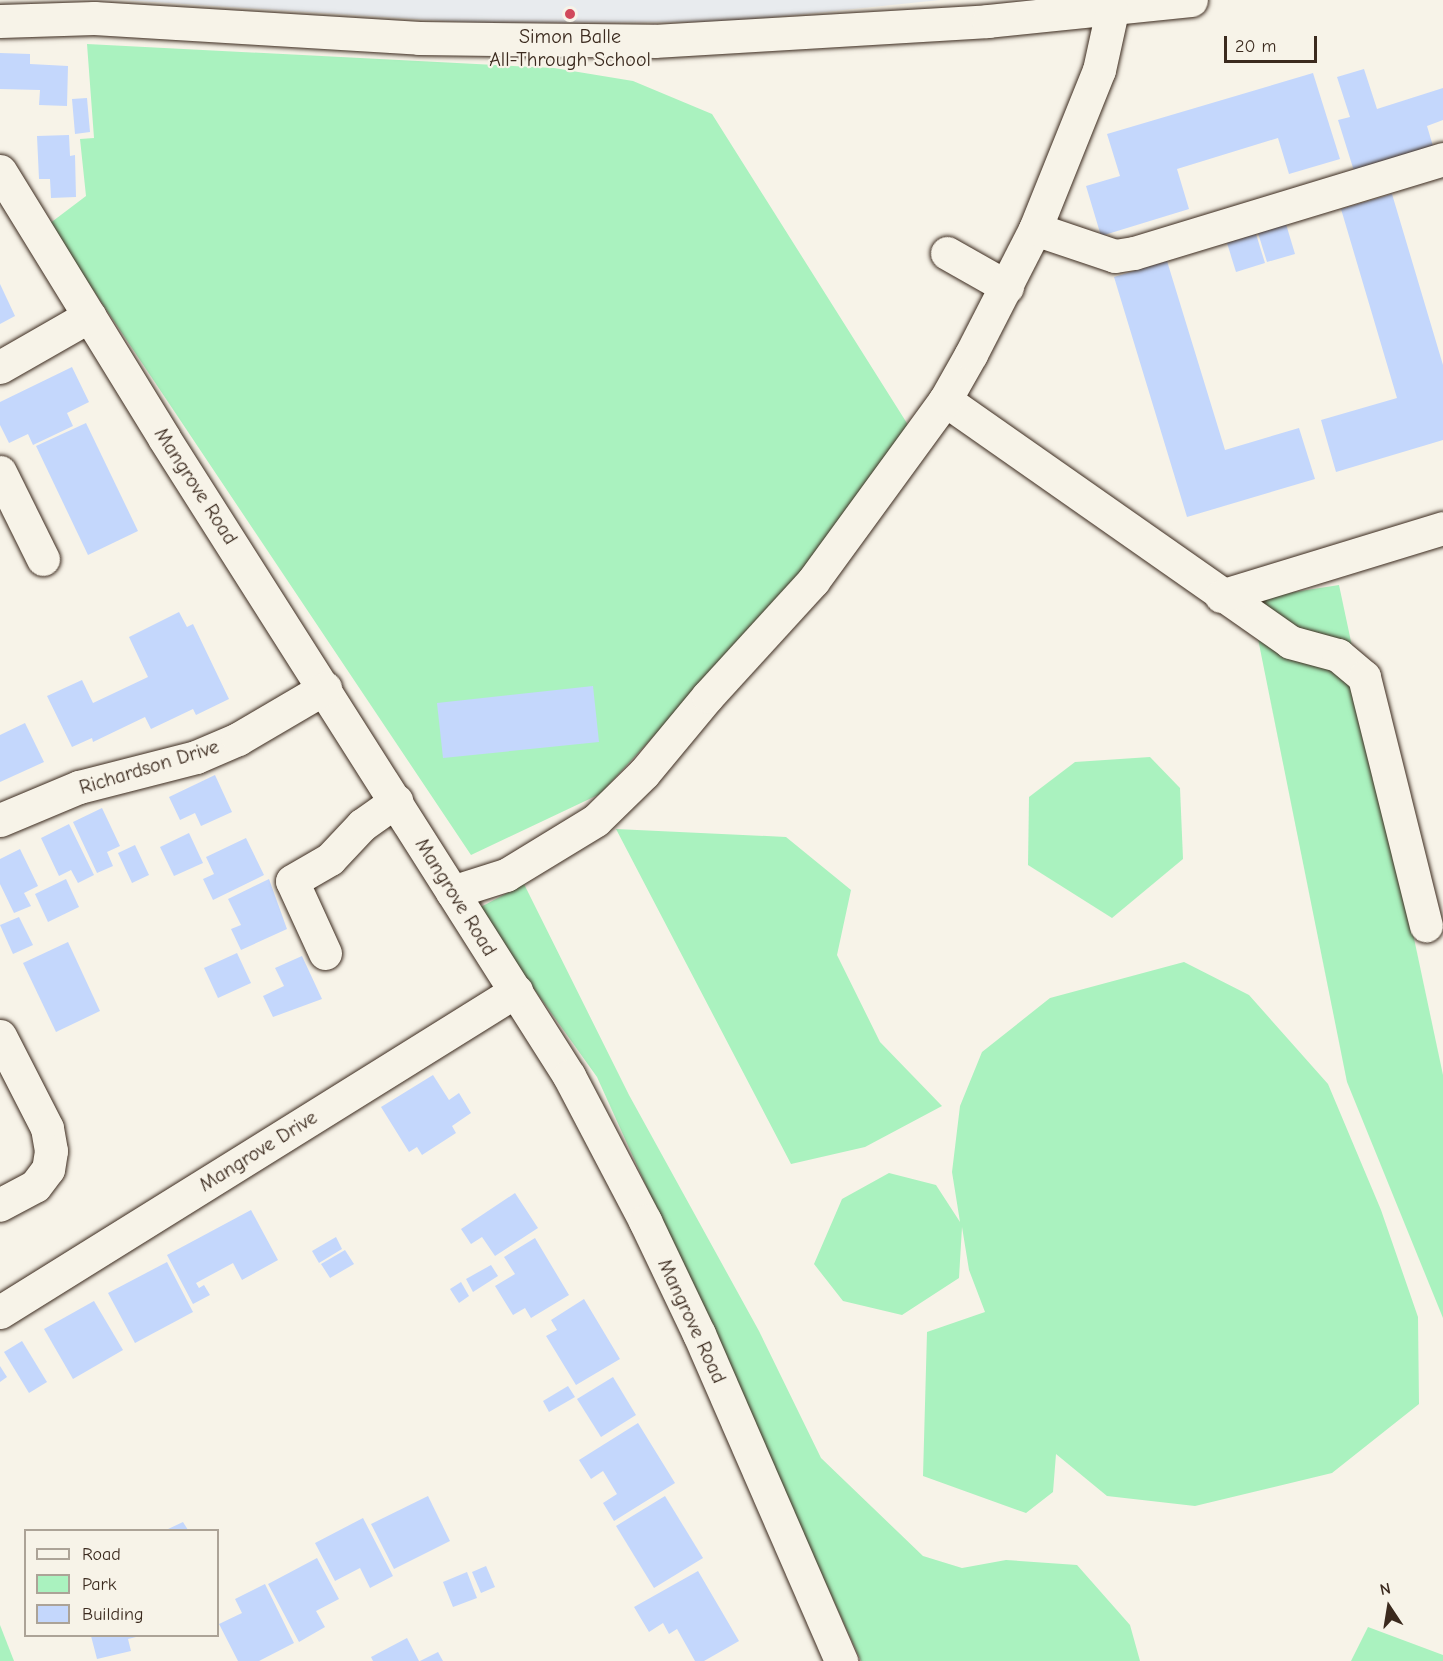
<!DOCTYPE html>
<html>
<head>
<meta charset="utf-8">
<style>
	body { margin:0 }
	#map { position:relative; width:1443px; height:1661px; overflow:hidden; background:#f7f3e8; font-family:"Comic Neue",sans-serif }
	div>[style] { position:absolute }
	.built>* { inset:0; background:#e8ebee }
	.green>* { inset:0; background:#aaf2bf }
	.building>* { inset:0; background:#c4d7fc }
	.roads { filter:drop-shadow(0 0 2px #3b2a1e) drop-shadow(0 0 2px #3b2a1e) }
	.minor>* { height:33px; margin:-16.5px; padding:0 16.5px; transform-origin:16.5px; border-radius:16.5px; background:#f7f3e8 }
	.dots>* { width:16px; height:16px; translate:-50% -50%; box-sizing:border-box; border:3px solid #f7f3e8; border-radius:50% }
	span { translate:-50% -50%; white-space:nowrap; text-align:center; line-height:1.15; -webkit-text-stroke:4.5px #f7f3e8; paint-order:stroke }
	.poi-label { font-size:20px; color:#3b2a1e }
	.street-label { font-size:20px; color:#3b2a1e }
	.legend { position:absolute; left:24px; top:1529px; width:195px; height:108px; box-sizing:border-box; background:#f7f3e8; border:2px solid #aca397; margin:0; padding:8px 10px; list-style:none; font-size:18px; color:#3b2a1e }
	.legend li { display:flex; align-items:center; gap:12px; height:30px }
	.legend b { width:30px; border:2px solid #aca397 }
	.north { position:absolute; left:1359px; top:1577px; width:60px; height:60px; -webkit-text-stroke:4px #f7f3e8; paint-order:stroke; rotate:348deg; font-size:16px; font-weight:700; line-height:24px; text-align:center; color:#3b2a1e }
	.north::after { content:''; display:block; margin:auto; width:21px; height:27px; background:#3b2a1e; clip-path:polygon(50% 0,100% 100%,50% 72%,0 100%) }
	.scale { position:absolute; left:1224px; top:36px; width:93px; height:27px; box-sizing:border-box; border:3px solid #3b2a1e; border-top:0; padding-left:8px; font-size:18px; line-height:21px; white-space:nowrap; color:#3b2a1e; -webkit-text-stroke:4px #f7f3e8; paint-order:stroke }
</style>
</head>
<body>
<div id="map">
	<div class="built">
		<i style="clip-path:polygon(123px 0,940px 0,728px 22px,476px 23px)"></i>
	</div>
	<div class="green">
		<i style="clip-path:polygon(87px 44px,554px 68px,633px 81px,712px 114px,910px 428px,807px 571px,600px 794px,471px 855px,49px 224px,86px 196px,80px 139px,94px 138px)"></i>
		<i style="clip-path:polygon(1339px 585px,1443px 1075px,1443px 1318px,1347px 1082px,1250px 599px)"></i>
		<i style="clip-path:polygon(1150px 757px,1180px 788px,1183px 859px,1112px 918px,1028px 865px,1029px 797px,1075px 762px)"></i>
		<i style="clip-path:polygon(616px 829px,786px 837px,851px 890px,837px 955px,880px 1042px,942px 1106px,865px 1147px,791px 1164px)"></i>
		<i style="clip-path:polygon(524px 884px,629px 1095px,759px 1331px,821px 1458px,923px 1556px,962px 1568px,1006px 1560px,1077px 1565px,1130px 1625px,1140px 1661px,861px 1661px,597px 1077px,477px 909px)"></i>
		<i style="clip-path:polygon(1184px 962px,1249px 995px,1328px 1084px,1381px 1210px,1418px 1317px,1419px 1404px,1332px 1473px,1195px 1506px,1107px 1496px,1056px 1454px,1053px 1492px,1026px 1513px,923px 1476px,927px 1332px,985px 1312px,969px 1270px,962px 1227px,959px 1278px,902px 1315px,843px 1301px,814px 1264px,842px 1199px,889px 1173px,936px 1185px,960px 1222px,952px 1172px,960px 1106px,982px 1052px,1050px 998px)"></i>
		<i style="clip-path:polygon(0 1625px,14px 1661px,0 1661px)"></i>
		<i style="clip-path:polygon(1368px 1627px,1443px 1655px,1443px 1661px,1351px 1661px)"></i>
	</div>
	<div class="building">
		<i style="clip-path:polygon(0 53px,30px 54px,30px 64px,68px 66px,67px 106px,39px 105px,40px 90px,0 89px)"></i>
		<i style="clip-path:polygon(1364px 69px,1377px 109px,1443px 88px,1443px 120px,1427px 126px,1433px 146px,1354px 171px,1338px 120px,1350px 117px,1337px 77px)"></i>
		<i style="clip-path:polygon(1313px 73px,1340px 159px,1289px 174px,1278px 138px,1177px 169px,1189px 209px,1101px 236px,1086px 186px,1120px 176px,1107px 134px)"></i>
		<i style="clip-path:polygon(87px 98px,90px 132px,75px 134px,72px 99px)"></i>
		<i style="clip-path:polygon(69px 135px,70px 156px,75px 155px,76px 197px,51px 198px,50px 179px,39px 179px,37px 136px)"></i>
		<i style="clip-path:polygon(1392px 194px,1443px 365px,1443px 440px,1336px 472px,1321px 420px,1397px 398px,1341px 209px)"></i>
		<i style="clip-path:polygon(1286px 224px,1295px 254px,1267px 262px,1258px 233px)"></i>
		<i style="clip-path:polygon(1256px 234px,1265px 263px,1236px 272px,1227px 243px)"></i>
		<i style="clip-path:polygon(1167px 261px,1225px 450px,1299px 428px,1315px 479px,1187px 517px,1114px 277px)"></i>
		<i style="clip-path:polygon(0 284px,15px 316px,0 324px)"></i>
		<i style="clip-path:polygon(72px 367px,89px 402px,67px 413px,73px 426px,33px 445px,28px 434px,9px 443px,0 425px,0 402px)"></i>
		<i style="clip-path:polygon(86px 423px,138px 531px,88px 555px,36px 446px)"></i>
		<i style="clip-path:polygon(179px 612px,187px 627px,193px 624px,229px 699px,196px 715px,193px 709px,151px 729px,145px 717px,93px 742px,92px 738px,72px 747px,47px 696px,82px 680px,93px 703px,148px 677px,129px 637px)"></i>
		<i style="clip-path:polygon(593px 686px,599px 742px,443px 758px,437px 703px)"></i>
		<i style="clip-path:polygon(25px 723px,44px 762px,0 782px,0 735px)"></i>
		<i style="clip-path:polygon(215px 775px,232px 812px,201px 826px,195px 813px,180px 820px,169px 797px)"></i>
		<i style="clip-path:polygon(102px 808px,120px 846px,107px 852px,113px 866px,97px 873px,73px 822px)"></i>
		<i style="clip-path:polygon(69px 824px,94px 875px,78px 883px,71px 870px,59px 876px,41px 838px)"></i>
		<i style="clip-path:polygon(189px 833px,203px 863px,174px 876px,160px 847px)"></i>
		<i style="clip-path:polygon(246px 838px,264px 875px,213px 900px,203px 879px,214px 874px,206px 857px)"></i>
		<i style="clip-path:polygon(135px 845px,149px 875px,132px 883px,118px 853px)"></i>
		<i style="clip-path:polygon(20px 849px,38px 886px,24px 893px,31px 906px,14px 913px,0 884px,0 859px)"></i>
		<i style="clip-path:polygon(66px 879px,79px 907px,48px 922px,35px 894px)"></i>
		<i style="clip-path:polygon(269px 879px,287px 929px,241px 950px,231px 929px,241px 925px,228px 899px)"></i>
		<i style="clip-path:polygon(19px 917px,33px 945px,13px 954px,0 925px)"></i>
		<i style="clip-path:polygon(68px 942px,100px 1011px,56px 1032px,23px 963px)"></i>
		<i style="clip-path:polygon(237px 953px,251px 983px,218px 998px,204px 968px)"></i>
		<i style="clip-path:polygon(302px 956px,322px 999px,273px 1017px,263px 996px,284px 986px,275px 968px)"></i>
		<i style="clip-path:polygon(433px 1075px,449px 1100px,459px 1093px,471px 1113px,452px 1126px,456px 1133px,422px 1155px,417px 1147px,409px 1152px,381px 1107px)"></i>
		<i style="clip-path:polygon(515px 1193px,538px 1228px,495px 1256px,482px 1237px,471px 1244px,461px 1229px)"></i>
		<i style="clip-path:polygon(251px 1210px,278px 1260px,242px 1280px,233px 1263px,196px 1283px,199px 1288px,204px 1285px,210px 1295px,193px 1304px,167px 1255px)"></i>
		<i style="clip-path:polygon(336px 1237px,342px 1249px,319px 1263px,312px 1251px)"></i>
		<i style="clip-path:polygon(535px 1238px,569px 1295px,531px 1318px,525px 1308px,513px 1315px,495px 1286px,515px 1274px,504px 1257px)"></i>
		<i style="clip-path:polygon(345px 1250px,354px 1264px,330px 1278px,321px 1264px)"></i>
		<i style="clip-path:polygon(167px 1262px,193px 1312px,135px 1343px,108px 1293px)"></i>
		<i style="clip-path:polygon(491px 1265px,498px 1276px,473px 1292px,466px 1279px)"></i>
		<i style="clip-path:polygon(461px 1282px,469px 1296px,459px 1303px,450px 1289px)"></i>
		<i style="clip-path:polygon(584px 1299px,620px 1359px,576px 1385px,546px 1336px,557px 1330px,551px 1320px)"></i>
		<i style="clip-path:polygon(94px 1301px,123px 1350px,73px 1379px,44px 1329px)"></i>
		<i style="clip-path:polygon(22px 1341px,47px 1382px,29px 1393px,4px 1352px)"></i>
		<i style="clip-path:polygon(0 1366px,7px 1377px,0 1382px)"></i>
		<i style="clip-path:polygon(613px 1377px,636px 1415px,601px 1437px,577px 1399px)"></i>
		<i style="clip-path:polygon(568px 1386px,575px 1397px,549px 1412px,543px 1401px)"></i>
		<i style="clip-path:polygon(638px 1423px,675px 1483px,614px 1521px,603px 1503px,617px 1494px,603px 1471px,591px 1479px,579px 1460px)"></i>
		<i style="clip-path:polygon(428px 1496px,450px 1541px,394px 1569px,371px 1524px)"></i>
		<i style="clip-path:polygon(665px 1496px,703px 1558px,654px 1588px,616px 1526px)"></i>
		<i style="clip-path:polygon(363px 1518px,393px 1576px,370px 1588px,360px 1568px,335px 1581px,315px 1543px)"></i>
		<i style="clip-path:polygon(183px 1522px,188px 1530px,166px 1530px)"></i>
		<i style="clip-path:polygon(317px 1558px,339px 1599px,316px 1611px,325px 1627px,299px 1642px,268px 1584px)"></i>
		<i style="clip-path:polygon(486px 1566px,495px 1587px,481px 1593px,472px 1572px)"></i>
		<i style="clip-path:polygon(698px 1571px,739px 1641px,704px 1661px,695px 1661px,677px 1629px,669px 1634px,663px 1623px,649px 1632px,634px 1607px)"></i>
		<i style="clip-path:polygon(467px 1572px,477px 1598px,453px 1607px,443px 1582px)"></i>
		<i style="clip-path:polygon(265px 1584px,294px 1643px,259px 1661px,238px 1661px,219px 1624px,242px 1613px,235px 1599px)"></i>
		<i style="clip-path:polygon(91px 1636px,140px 1636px,128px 1639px,131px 1651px,97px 1659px)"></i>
		<i style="clip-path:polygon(407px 1638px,419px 1661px,373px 1661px,371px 1657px)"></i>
		<i style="clip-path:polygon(438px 1652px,443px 1661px,420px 1661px)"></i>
	</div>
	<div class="roads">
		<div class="minor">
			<i style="left:0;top:21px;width:94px;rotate:-1.8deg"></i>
			<i style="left:94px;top:18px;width:326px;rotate:3.5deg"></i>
			<i style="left:419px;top:38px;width:235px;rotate:0.7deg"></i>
			<i style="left:654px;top:41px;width:335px;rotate:-3.4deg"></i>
			<i style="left:988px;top:21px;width:204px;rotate:-5.9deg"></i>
			<i style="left:0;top:171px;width:313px;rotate:58.4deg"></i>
			<i style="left:164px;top:438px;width:756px;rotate:57.59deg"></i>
			<i style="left:569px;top:1076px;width:164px;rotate:62.3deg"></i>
			<i style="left:645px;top:1221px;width:125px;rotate:64.5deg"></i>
			<i style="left:699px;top:1334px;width:357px;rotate:66.5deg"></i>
			<i style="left:1035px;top:229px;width:84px;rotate:18.6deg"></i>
			<i style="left:1115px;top:256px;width:19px;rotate:-9deg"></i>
			<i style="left:1134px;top:253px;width:323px;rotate:-16.9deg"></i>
			<i style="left:947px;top:253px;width:69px;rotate:29.5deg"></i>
			<i style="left:0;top:367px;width:103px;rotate:-29.8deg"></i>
			<i style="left:945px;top:400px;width:421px;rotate:35deg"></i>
			<i style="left:1290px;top:642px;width:50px;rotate:15.2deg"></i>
			<i style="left:1338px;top:655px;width:34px;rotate:40deg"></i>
			<i style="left:1364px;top:677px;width:256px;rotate:76deg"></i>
			<i style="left:0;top:472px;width:97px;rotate:63.7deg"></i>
			<i style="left:1221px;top:596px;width:232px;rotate:-17deg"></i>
			<i style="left:0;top:820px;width:86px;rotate:-22.7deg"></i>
			<i style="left:79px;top:787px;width:121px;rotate:-14.4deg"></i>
			<i style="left:196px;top:757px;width:46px;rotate:-23.2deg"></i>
			<i style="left:238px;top:739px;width:101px;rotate:-30.4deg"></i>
			<i style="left:452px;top:892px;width:57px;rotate:-17.5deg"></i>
			<i style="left:506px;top:875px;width:105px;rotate:-31.4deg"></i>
			<i style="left:596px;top:820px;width:67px;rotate:-44.4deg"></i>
			<i style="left:644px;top:773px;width:100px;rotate:-50.3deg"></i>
			<i style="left:708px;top:696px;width:156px;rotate:-47.6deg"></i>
			<i style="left:813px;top:581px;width:224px;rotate:-53.9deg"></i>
			<i style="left:945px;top:400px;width:53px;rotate:-60.5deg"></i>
			<i style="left:971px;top:354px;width:140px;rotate:-62.9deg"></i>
			<i style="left:1035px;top:229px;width:171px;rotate:-68.1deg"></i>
			<i style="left:1099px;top:70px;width:60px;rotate:-77.6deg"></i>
			<i style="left:325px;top:953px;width:79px;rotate:-114.6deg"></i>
			<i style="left:292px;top:881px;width:44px;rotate:-30.1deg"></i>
			<i style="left:330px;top:859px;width:47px;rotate:-46.7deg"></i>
			<i style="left:362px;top:825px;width:42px;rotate:-35.2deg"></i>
			<i style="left:0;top:1036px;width:103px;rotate:62.9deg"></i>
			<i style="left:47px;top:1128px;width:23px;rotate:80deg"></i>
			<i style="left:51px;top:1151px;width:18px;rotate:99deg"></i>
			<i style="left:48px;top:1169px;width:21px;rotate:127deg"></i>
			<i style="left:35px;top:1186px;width:40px;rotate:152deg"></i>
			<i style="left:0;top:1312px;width:608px;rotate:-31.89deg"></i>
		</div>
	</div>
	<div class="dots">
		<i style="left:570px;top:14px;background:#d1495b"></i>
	</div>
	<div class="poi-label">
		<span style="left:570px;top:48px">Simon Balle<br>All-Through School</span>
	</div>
	<div class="street-label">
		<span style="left:196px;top:486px;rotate:57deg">Mangrove Road</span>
		<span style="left:149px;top:767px;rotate:-17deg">Richardson Drive</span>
		<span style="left:456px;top:897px;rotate:58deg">Mangrove Road</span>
		<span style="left:258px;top:1151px;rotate:-32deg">Mangrove Drive</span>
		<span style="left:692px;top:1321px;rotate:65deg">Mangrove Road</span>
	</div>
	<ul class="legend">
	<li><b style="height:8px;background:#f7f3e8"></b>Road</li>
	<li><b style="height:16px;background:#aaf2bf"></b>Park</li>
	<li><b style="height:16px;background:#c4d7fc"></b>Building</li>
	</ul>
	<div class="north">N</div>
	<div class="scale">20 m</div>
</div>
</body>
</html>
